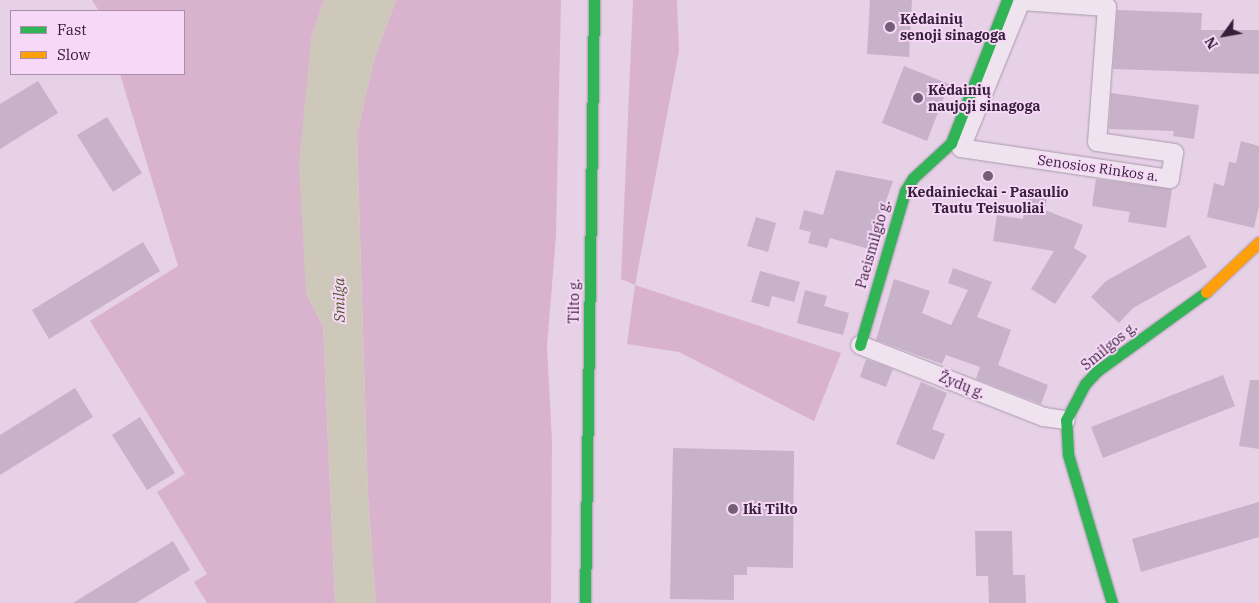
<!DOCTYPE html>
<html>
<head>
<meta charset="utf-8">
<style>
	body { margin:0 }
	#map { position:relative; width:1259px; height:603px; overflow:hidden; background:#e6d1e6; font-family:"IBM Plex Serif",serif }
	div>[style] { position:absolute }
	.green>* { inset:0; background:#d9b3cd }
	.water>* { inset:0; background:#cec8bb }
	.building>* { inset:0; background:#c7b2ca }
	.roads { filter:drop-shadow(0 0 1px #ab99ac) drop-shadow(0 0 1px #ab99ac) }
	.street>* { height:18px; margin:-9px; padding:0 9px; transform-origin:9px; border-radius:9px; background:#eee3ee }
	.fast>* { height:11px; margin:-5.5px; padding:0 5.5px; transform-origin:5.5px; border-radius:5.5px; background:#30b455 }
	.slow>* { height:11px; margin:-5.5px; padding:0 5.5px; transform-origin:5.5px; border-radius:5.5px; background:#ff9f0a }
	.dots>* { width:14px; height:14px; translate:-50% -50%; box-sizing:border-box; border:2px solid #f7d8f6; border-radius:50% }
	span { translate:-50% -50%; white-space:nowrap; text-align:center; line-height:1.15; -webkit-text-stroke:4px #f7d8f6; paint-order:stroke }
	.poi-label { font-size:14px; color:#37203c; font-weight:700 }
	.left { translate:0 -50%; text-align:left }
	.street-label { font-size:14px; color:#37203c }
	.water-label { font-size:15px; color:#515c2f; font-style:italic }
	.legend { position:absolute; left:10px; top:10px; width:175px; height:65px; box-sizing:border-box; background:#f7d8f6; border:1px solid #aa8eac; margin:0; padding:6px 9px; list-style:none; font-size:15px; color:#37203c }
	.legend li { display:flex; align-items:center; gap:10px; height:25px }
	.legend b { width:25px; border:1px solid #aa8eac }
	.north { position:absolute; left:1199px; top:10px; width:50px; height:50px; -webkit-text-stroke:4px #f7d8f6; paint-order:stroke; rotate:238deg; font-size:14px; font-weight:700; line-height:20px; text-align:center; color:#37203c }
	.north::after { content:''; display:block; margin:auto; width:18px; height:22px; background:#37203c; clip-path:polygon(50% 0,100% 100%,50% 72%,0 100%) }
</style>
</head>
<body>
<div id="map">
	<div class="green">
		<i style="clip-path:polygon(92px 0,324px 0,311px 40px,306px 293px,323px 326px,335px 603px,207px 603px,194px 582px,207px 574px,157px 492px,185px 474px,90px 321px,178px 266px,120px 74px,184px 74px,184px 11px,99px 11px)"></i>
		<i style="clip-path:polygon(396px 0,561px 0,556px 235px,547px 347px,552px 440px,551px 603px,376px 603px,368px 497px,357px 134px,374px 60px)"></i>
		<i style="clip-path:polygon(633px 0,677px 0,679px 51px,635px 285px,841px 353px,814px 421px,679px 352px,627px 344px,635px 285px,621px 279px)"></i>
	</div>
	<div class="water">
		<i style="clip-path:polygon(324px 0,396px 0,374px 60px,357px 134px,368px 497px,376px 603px,335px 603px,323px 326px,306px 293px,299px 163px,311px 40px)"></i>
	</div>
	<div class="building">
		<i style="clip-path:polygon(870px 0,912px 0,909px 57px,867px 54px)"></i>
		<i style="clip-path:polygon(1117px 10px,1202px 13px,1201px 30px,1259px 30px,1259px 74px,1113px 69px)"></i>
		<i style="clip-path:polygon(904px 66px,949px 84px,927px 141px,882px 123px)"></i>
		<i style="clip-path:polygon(38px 81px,58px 113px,0 149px,0 104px)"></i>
		<i style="clip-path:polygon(1111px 93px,1199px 105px,1194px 139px,1173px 136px,1174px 131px,1109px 129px)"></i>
		<i style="clip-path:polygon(107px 117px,142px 173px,113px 192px,77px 135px)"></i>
		<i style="clip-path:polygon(1241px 141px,1259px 146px,1259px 206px,1254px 228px,1207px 217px,1214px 183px,1224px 186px,1229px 162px,1236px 163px)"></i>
		<i style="clip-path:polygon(836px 170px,893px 181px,869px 249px,830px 238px,827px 248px,808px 243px,811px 232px,799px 229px,804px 210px,823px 215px)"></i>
		<i style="clip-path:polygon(1096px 179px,1172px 189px,1166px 228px,1128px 222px,1130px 212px,1092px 206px)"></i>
		<i style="clip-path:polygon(1028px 187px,1048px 190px,1045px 210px,1083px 225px,1074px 248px,1087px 256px,1055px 304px,1031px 289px,1054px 251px,993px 241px,997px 215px,1023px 219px)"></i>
		<i style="clip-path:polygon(756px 217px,776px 223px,768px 252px,747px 246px)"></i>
		<i style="clip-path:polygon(1189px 235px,1207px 267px,1133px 308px,1119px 323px,1091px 297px,1106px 281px)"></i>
		<i style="clip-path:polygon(143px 242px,160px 271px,49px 339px,32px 310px)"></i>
		<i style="clip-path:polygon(953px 268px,992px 282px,977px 317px,1011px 330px,998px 365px,1048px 385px,1041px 404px,976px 379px,980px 367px,946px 355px,942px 364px,876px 340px,894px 279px,930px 291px,922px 313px,951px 325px,968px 290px,948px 283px)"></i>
		<i style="clip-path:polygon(760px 271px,800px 282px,794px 302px,772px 296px,769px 307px,751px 302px)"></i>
		<i style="clip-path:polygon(805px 290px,827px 296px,824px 306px,849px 313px,843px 335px,797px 323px)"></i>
		<i style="clip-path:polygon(866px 359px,893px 369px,886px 387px,860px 377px)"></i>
		<i style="clip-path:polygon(1223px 375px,1235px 406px,1103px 458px,1091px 427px)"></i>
		<i style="clip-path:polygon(1250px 380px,1259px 380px,1259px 449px,1239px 446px)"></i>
		<i style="clip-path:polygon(921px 382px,947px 393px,932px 429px,945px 434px,934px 460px,896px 444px)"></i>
		<i style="clip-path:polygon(75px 388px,93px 417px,0 475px,0 435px)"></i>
		<i style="clip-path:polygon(140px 417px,175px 473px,147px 490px,112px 435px)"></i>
		<i style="clip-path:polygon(673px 448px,794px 451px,793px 568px,747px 567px,747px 575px,734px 575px,734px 600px,670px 599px)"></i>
		<i style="clip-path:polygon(1259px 502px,1259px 537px,1141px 572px,1132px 539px)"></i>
		<i style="clip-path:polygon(975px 531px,1012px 531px,1013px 575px,1025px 575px,1026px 603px,989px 603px,988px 576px,976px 576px)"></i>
		<i style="clip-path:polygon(173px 541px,190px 570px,136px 603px,73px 603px)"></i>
	</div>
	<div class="roads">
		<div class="street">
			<i style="left:1021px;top:1px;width:86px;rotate:4deg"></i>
			<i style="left:1107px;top:7px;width:135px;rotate:94.2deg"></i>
			<i style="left:1097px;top:142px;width:78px;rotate:8.1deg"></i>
			<i style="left:1174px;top:153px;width:26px;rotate:99deg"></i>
			<i style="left:1170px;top:179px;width:211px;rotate:-171.6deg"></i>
			<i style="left:961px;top:148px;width:159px;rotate:-67.8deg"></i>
			<i style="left:860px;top:345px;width:198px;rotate:21.4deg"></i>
			<i style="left:1044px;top:417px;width:22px;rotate:8deg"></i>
		</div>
		<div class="fast">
			<i style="left:860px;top:345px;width:160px;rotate:-73.7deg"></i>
			<i style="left:905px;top:191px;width:15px;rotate:-58deg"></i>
			<i style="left:913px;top:178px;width:52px;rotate:-42.6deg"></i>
			<i style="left:951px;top:143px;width:154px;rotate:-68.6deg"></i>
			<i style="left:585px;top:603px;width:603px;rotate:-89.14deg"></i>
			<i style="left:1112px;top:603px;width:155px;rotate:-106.5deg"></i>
			<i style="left:1068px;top:454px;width:34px;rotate:-93deg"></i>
			<i style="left:1066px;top:420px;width:41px;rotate:-62.2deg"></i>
			<i style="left:1085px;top:384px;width:18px;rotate:-47deg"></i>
			<i style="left:1097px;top:371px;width:135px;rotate:-35.9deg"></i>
		</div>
		<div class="slow">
			<i style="left:1206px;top:292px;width:73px;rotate:-43.3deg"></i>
		</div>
	</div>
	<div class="dots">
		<i style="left:890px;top:27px;background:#745e78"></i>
		<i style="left:918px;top:98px;background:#745e78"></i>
		<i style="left:988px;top:176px;background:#745e78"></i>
		<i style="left:733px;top:509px;background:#745e78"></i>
	</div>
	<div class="poi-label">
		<span class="left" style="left:900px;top:27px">Kėdainių<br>senoji sinagoga</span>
		<span class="left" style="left:928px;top:98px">Kėdainių<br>naujoji sinagoga</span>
		<span style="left:988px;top:200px">Kedainieckai - Pasaulio<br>Tautu Teisuoliai</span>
		<span class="left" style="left:743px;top:509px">Iki Tilto</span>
	</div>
	<div class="street-label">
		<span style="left:1098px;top:168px;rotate:8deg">Senosios Rinkos a.</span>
		<span style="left:873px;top:244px;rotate:-74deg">Paeismilgio g.</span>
		<span style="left:574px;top:301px;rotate:-89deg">Tilto g.</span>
		<span style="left:1109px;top:346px;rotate:-39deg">Smilgos g.</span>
		<span style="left:962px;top:385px;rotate:22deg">Žydų g.</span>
	</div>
	<div class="water-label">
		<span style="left:339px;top:300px;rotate:-91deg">Smilga</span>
	</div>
	<ul class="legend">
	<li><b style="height:6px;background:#30b455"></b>Fast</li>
	<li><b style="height:6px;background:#ff9f0a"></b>Slow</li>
	</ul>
	<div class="north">N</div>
</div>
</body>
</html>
